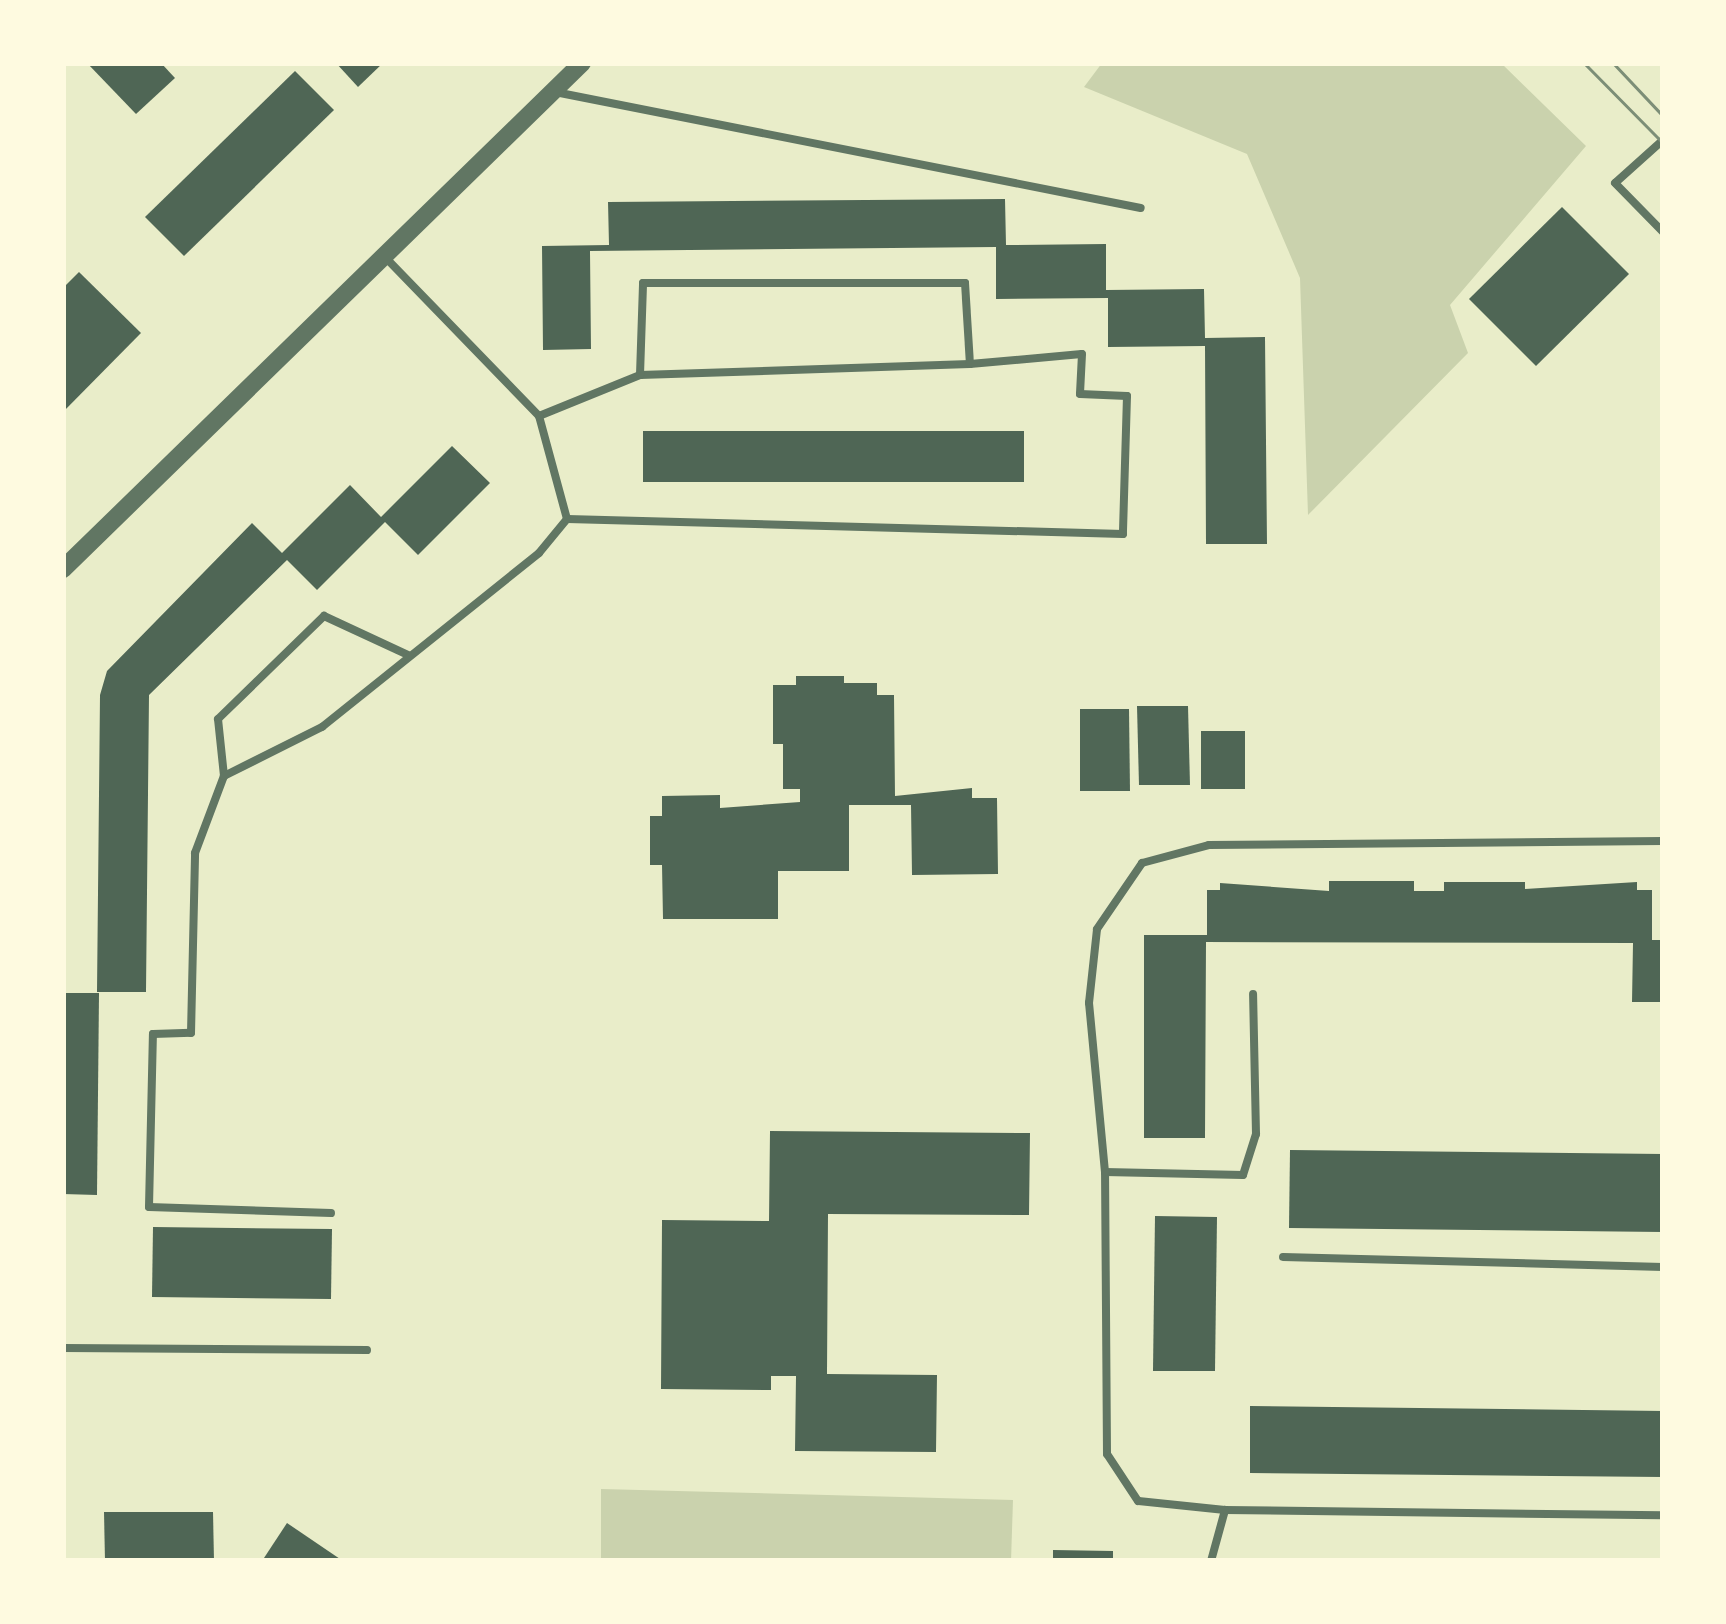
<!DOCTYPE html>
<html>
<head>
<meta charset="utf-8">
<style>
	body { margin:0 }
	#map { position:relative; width:1726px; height:1624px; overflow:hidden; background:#e9edc9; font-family:Mulish,sans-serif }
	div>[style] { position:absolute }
	.green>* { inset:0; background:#cad2ad }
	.building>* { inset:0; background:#4f6655 }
	.service>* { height:8px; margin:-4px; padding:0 4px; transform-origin:4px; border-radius:4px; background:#617663 }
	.tertiary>* { height:18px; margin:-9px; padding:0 9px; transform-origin:9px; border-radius:9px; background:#617663 }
	.tram>* { height:3px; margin:-1.5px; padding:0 1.5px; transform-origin:1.5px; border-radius:1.5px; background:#7c8e77 }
	span { translate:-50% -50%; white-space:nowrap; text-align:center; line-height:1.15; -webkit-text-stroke:12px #fefae0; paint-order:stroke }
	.frame { position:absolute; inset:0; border:66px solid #fefae0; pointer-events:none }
</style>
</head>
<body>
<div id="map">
	<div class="green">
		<i style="clip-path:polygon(1102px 63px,1501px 63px,1586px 146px,1450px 305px,1468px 353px,1308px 515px,1300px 278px,1247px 154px,1084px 87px)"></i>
		<i style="clip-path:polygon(601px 1489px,1013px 1500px,1011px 1561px,601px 1561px)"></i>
	</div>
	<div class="building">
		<i style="clip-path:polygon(87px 63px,161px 63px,175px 78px,136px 114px)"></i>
		<i style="clip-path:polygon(336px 63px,383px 63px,358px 87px)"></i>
		<i style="clip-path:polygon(295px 71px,334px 110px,184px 256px,145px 217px)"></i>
		<i style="clip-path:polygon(1005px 199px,1006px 245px,1106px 244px,1106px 290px,1204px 289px,1205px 338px,1265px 337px,1267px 544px,1206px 544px,1205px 346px,1108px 347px,1108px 298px,996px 299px,996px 247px,590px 251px,591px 349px,543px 350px,542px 246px,609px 245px,608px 202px)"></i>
		<i style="clip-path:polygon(1562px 207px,1629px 274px,1536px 366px,1469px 299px)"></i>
		<i style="clip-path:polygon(79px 272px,141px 333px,63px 412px,63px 288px)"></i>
		<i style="clip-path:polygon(643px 431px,1024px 431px,1024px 482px,643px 482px)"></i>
		<i style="clip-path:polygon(452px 446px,490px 483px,418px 555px,385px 522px,317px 590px,287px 560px,149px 695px,146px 992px,97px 992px,100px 695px,107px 671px,252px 523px,282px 553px,350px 485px,381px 517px)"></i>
		<i style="clip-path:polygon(796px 676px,844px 676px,844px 683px,877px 683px,877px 695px,894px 695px,895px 796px,972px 788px,972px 798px,997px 798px,998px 874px,912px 875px,911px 805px,849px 805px,849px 871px,778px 871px,778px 919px,663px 919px,662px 865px,650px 865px,650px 816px,662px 816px,662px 796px,720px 795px,720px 808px,800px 802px,800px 789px,783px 789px,783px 744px,773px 744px,773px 685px,796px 685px)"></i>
		<i style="clip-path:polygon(1137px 706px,1188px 706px,1190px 785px,1139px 785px)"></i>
		<i style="clip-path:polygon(1080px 709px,1129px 709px,1130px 791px,1080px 791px)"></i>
		<i style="clip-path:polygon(1201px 731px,1245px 731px,1245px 789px,1201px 789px)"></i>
		<i style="clip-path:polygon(1329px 881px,1414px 881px,1414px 891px,1444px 891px,1444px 882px,1525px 882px,1525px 889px,1637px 882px,1637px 890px,1652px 890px,1652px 940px,1663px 940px,1663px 1002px,1632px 1002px,1633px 943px,1206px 942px,1205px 1138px,1144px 1138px,1144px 935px,1207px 935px,1207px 890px,1220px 890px,1220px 883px,1329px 891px)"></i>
		<i style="clip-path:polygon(63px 993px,99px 993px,97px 1195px,63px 1194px)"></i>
		<i style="clip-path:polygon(770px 1131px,1030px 1133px,1029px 1215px,828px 1214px,827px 1374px,937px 1375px,936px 1452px,795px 1451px,796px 1376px,771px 1376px,771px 1390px,661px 1389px,662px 1220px,769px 1221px)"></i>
		<i style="clip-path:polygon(1290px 1150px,1663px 1154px,1663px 1232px,1289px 1228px)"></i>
		<i style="clip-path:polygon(1155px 1216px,1217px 1217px,1215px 1371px,1153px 1371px)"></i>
		<i style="clip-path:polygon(153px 1227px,332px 1229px,331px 1299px,152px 1297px)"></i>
		<i style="clip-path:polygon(1250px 1406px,1663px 1411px,1663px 1477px,1250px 1473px)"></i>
		<i style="clip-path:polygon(104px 1512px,213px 1512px,214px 1561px,105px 1561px)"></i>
		<i style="clip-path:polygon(287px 1523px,343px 1561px,262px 1561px)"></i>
		<i style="clip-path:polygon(1053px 1550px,1113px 1551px,1113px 1561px,1053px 1561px)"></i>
	</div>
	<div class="service">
		<i style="left:555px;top:92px;width:597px;rotate:11.2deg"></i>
		<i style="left:1663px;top:140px;width:64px;rotate:138.1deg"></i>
		<i style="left:1615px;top:183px;width:69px;rotate:45.6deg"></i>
		<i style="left:640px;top:375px;width:330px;rotate:-1.9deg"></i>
		<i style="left:539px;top:416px;width:109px;rotate:-22.1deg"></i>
		<i style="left:640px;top:375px;width:92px;rotate:-88.1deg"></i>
		<i style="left:643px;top:283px;width:322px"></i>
		<i style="left:965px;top:283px;width:81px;rotate:86.5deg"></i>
		<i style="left:970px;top:364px;width:112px;rotate:-5.1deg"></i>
		<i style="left:1082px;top:354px;width:40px;rotate:92.9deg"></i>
		<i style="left:1080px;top:394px;width:47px;rotate:2.4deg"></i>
		<i style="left:1127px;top:396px;width:138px;rotate:91.7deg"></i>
		<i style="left:1123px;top:534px;width:556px;rotate:-178.45deg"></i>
		<i style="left:224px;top:776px;width:57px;rotate:-96deg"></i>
		<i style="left:218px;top:719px;width:148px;rotate:-44.2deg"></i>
		<i style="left:324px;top:616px;width:93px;rotate:24.9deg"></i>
		<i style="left:1105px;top:1172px;width:138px;rotate:1.2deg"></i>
		<i style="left:1243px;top:1175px;width:43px;rotate:-72.4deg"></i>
		<i style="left:1256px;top:1134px;width:140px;rotate:-91.2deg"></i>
		<i style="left:331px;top:1213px;width:182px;rotate:-178.1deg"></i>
		<i style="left:149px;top:1207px;width:173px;rotate:-88.7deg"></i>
		<i style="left:153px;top:1034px;width:38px;rotate:-2deg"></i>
		<i style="left:191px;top:1033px;width:180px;rotate:-88.7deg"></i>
		<i style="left:195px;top:853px;width:82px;rotate:-69.4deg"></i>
		<i style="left:224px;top:776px;width:110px;rotate:-26.6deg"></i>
		<i style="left:322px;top:727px;width:278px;rotate:-38.7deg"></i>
		<i style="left:539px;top:553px;width:44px;rotate:-50.5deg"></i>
		<i style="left:567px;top:519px;width:107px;rotate:-105.2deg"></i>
		<i style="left:539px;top:416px;width:221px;rotate:-134.1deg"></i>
		<i style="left:1283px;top:1257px;width:380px;rotate:1.5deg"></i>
		<i style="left:63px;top:1348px;width:304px;rotate:0.4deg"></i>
		<i style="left:1225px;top:1510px;width:438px;rotate:0.7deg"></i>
		<i style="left:1211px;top:1561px;width:53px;rotate:-74.6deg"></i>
		<i style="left:1225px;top:1510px;width:87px;rotate:-174.1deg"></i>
		<i style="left:1138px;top:1501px;width:56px;rotate:-123.4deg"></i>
		<i style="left:1107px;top:1454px;width:282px;rotate:-90.4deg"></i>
		<i style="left:1105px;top:1172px;width:170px;rotate:-95.4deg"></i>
		<i style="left:1089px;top:1003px;width:74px;rotate:-83.8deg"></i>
		<i style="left:1097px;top:929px;width:80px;rotate:-55.7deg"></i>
		<i style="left:1142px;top:863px;width:69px;rotate:-15deg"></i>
		<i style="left:1209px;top:845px;width:454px;rotate:-0.5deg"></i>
	</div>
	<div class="tertiary">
		<i style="left:63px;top:569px;width:725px;rotate:-44.27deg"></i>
	</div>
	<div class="tram">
		<i style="left:1584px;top:63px;width:112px;rotate:45.4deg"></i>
		<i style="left:1613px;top:63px;width:73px;rotate:46.7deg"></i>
	</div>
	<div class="frame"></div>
</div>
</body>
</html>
